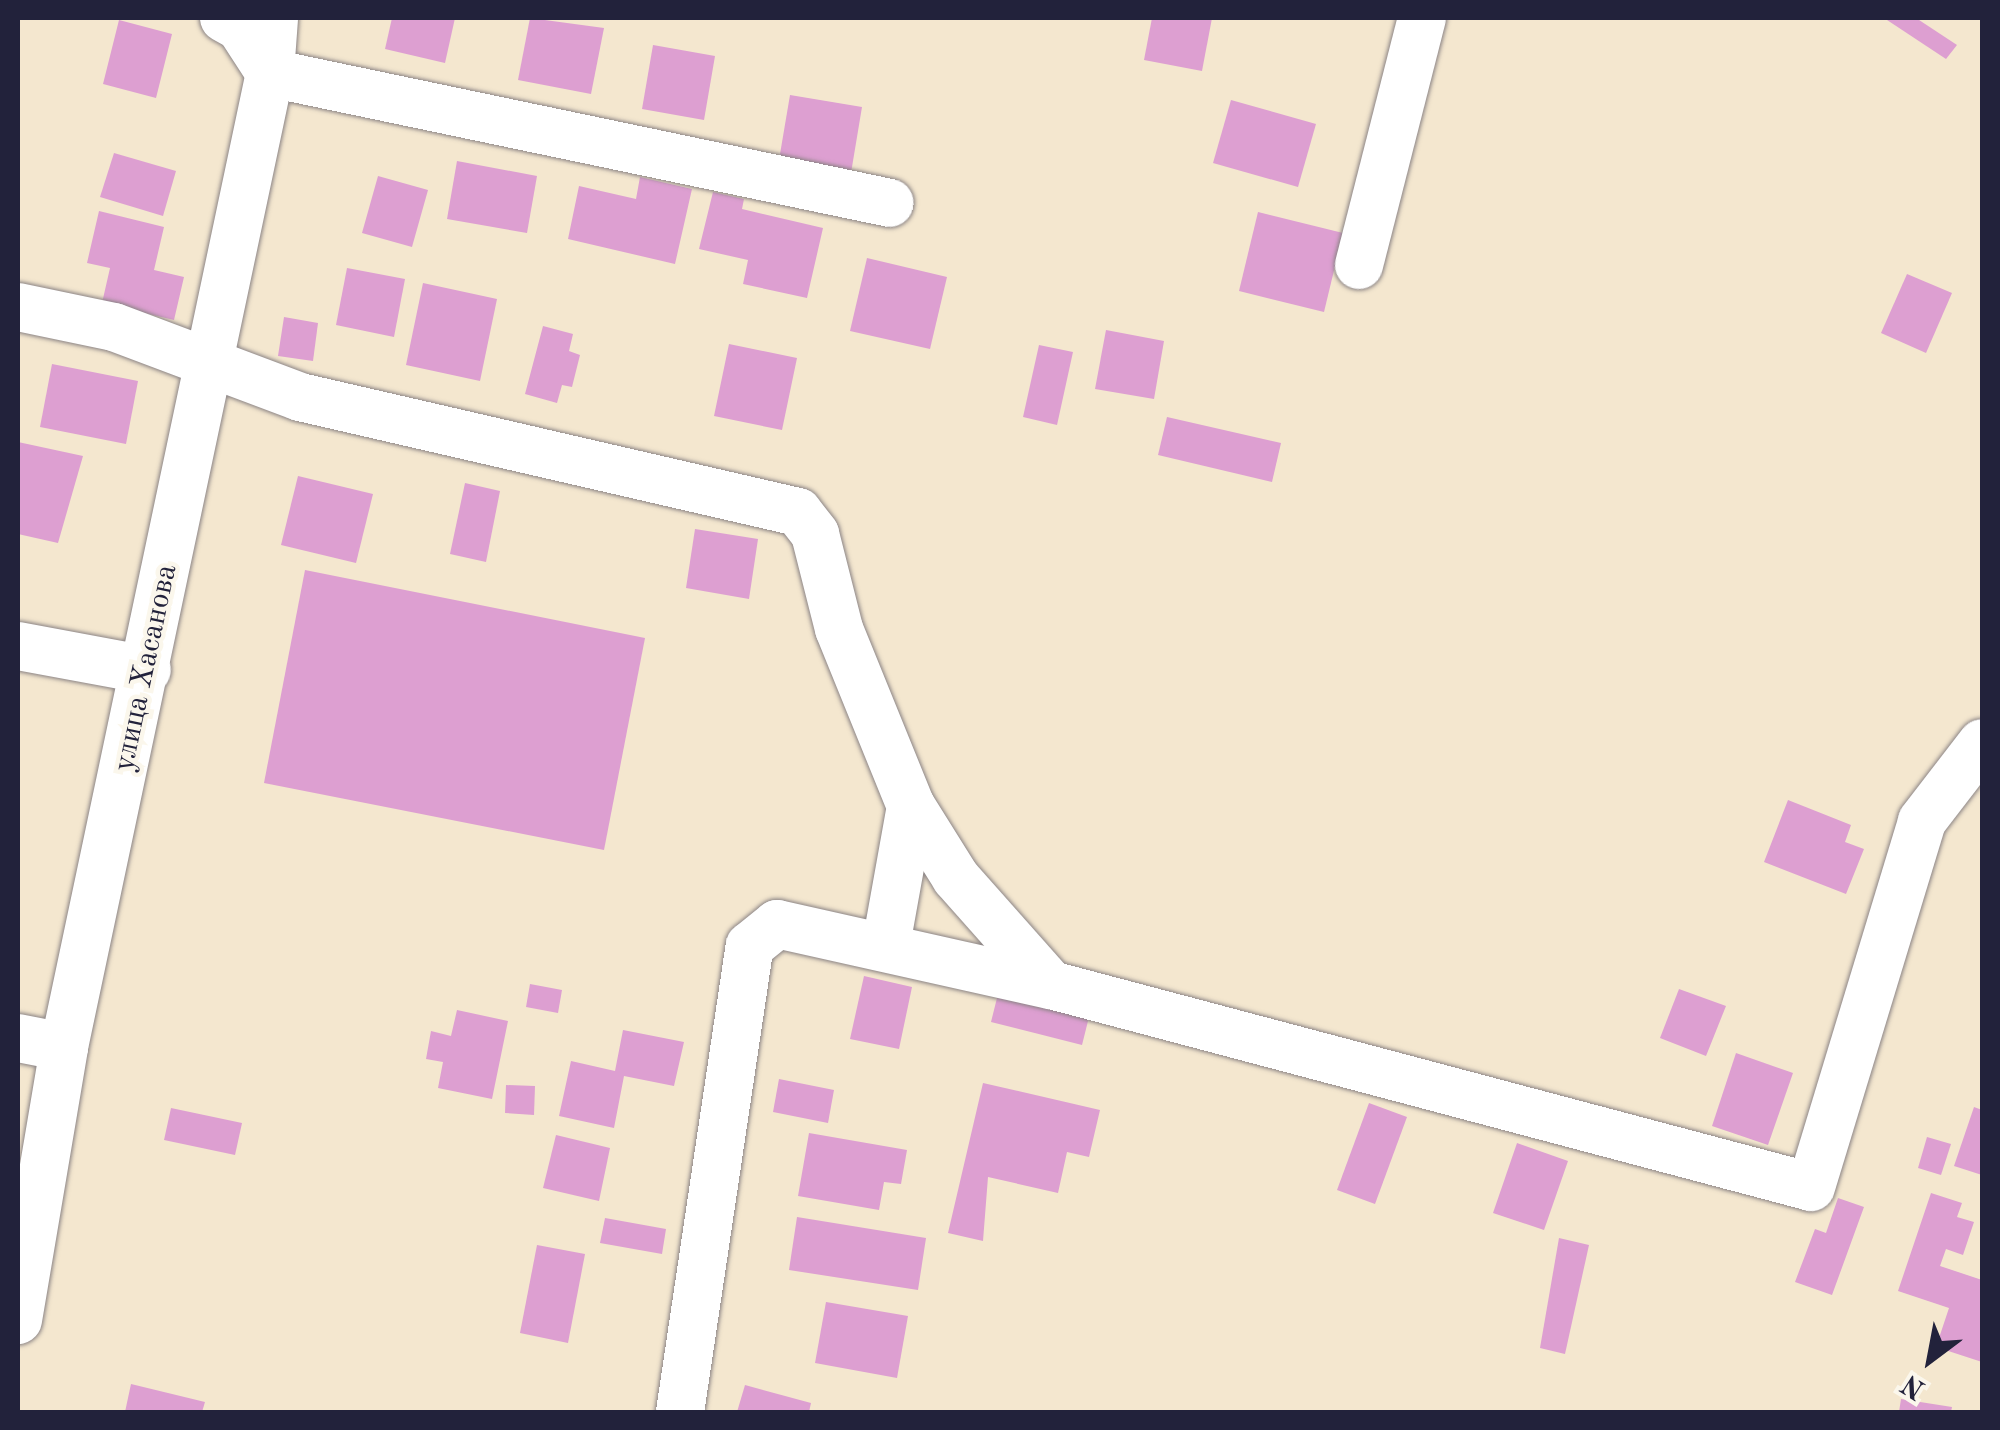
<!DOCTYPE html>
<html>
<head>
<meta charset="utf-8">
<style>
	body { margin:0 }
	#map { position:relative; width:2000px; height:1430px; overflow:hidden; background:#f4e7cf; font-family:"Old Standard TT",serif }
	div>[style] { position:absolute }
	.building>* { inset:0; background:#dd9fd1 }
	.roads { filter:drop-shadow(0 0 2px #8b8485) drop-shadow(0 0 2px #8b8485) }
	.minor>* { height:48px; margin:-24px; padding:0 24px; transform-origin:24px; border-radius:24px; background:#fff }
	span { translate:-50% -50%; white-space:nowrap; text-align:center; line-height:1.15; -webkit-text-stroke:9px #fbf7ec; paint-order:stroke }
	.street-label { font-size:30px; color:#22223b }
	.frame { position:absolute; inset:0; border:20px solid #22223b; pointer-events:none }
	.north { position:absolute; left:1880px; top:1310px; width:100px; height:100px; -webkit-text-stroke:8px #fbf7ec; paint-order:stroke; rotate:212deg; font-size:28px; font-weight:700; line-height:40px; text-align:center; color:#22223b }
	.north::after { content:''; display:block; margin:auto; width:35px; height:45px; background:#22223b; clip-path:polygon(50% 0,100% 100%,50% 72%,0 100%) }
</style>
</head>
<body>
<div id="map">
	<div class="building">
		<i style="clip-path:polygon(392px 18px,455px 18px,445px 63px,385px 49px)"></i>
		<i style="clip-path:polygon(530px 18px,604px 28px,591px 94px,518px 80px)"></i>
		<i style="clip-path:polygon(1152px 18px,1212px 18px,1202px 71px,1144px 60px)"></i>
		<i style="clip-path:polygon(1884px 18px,1916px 18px,1957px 45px,1946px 59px)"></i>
		<i style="clip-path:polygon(119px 20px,172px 34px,156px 98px,103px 84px)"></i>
		<i style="clip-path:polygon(653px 45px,715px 56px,704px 120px,642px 109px)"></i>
		<i style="clip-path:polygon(790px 95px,862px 107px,851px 173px,779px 160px)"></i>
		<i style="clip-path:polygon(1231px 100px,1316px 124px,1298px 187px,1213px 163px)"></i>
		<i style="clip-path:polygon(114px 153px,176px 171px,163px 216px,100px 197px)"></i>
		<i style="clip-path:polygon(457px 161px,537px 176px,527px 233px,447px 219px)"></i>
		<i style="clip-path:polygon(378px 176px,428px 190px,412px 247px,362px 233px)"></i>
		<i style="clip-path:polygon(640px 177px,692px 189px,675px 264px,568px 239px,579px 186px,636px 199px)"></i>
		<i style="clip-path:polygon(713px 192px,744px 199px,742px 209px,823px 228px,807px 298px,743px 284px,748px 260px,699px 249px)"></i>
		<i style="clip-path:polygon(99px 211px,164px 227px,154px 270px,184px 277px,174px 320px,102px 303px,110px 268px,87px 263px)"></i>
		<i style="clip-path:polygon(1258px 212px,1343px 233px,1324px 312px,1239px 291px)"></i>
		<i style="clip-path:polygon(867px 258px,947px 277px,930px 349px,850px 331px)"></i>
		<i style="clip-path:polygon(347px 268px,405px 279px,394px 337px,336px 325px)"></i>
		<i style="clip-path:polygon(1907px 274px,1952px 293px,1926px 353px,1881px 333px)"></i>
		<i style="clip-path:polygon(423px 283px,497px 299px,480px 381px,406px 365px)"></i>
		<i style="clip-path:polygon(284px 317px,318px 323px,313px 361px,278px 356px)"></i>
		<i style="clip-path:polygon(543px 326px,573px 334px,569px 351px,580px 355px,572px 387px,562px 385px,557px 403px,525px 394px)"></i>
		<i style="clip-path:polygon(1106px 330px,1164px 341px,1154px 399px,1095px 389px)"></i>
		<i style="clip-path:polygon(729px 344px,797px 358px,782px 430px,714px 416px)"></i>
		<i style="clip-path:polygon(1039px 345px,1073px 352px,1057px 425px,1023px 417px)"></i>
		<i style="clip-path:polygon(52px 364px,138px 381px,126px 444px,40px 427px)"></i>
		<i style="clip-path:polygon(1167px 417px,1281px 443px,1272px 482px,1158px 455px)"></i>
		<i style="clip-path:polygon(18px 442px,83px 456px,58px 543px,18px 534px)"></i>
		<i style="clip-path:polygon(298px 476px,373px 494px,356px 563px,281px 545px)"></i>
		<i style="clip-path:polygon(465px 483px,500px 491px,486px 562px,450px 554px)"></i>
		<i style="clip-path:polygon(695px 529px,758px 539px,749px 599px,686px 588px)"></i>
		<i style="clip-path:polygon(305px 570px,645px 638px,604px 850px,264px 783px)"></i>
		<i style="clip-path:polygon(1788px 800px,1851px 825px,1845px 842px,1864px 849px,1846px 894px,1764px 862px)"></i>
		<i style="clip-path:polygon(864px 976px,912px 987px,899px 1049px,850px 1039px)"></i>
		<i style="clip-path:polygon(530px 984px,562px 990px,558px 1013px,526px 1007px)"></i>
		<i style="clip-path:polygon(1679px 989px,1726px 1006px,1706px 1056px,1660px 1038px)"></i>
		<i style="clip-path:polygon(998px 994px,1089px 1017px,1082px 1045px,991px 1022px)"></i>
		<i style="clip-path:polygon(457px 1010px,508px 1021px,492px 1099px,438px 1088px,443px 1062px,426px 1059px,431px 1031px,451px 1036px)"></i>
		<i style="clip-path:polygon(623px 1030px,684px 1042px,674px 1086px,624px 1076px,614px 1128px,559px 1116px,571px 1061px,615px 1071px)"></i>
		<i style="clip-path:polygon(1736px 1053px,1793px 1073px,1768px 1145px,1712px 1126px)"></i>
		<i style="clip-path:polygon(779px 1079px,834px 1090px,828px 1123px,773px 1112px)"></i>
		<i style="clip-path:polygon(983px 1083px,1100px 1110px,1089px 1157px,1067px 1152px,1058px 1193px,988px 1177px,983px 1241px,948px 1233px)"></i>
		<i style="clip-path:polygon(506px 1085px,535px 1086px,534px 1115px,505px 1113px)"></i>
		<i style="clip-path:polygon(1369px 1103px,1407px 1117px,1375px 1204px,1337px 1190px)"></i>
		<i style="clip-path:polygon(1974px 1107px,1982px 1110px,1982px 1175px,1954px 1166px)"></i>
		<i style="clip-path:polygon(171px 1108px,242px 1123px,235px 1155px,164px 1140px)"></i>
		<i style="clip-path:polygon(809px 1133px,907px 1150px,901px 1184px,884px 1182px,879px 1210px,798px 1196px)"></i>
		<i style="clip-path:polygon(556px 1135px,610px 1148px,599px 1201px,543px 1188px)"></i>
		<i style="clip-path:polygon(1927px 1137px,1951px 1144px,1941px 1175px,1918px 1168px)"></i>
		<i style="clip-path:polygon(1517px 1143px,1568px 1161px,1544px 1230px,1493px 1213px)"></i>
		<i style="clip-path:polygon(1931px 1193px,1962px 1203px,1957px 1217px,1974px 1222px,1963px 1255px,1946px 1249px,1940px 1266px,1982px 1280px,1982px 1362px,1936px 1347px,1949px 1308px,1898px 1291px)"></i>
		<i style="clip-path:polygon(1838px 1198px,1864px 1207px,1832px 1295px,1795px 1282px,1815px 1229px,1826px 1233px)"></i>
		<i style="clip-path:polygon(797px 1217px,926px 1238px,918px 1290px,789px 1270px)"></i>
		<i style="clip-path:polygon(605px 1218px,666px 1229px,662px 1254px,600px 1243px)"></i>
		<i style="clip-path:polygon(1559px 1238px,1589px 1245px,1565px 1354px,1540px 1348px)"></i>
		<i style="clip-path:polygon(537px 1245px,585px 1254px,568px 1343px,520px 1333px)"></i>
		<i style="clip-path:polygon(826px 1302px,908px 1316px,897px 1378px,815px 1363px)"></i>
		<i style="clip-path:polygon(131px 1384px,205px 1402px,202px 1412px,125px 1412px)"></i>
		<i style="clip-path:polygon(745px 1385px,811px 1403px,809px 1412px,737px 1412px)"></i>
		<i style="clip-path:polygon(1901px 1399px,1952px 1407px,1951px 1412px,1899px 1412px)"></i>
	</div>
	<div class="roads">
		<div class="minor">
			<i style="left:224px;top:18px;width:18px;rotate:29deg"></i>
			<i style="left:240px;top:27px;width:55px;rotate:56.9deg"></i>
			<i style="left:270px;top:73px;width:633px;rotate:11.84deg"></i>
			<i style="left:1359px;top:265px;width:255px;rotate:-75.7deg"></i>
			<i style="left:18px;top:307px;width:98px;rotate:11.8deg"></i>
			<i style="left:114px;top:327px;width:199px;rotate:20.6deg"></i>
			<i style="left:300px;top:397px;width:511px;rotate:13deg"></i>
			<i style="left:798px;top:512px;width:28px;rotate:52deg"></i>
			<i style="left:815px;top:534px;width:98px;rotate:75.8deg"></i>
			<i style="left:839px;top:629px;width:191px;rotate:67.9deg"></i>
			<i style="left:911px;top:806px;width:141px;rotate:100.2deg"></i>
			<i style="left:18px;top:646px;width:131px;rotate:10.5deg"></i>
			<i style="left:911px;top:806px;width:85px;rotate:58deg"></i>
			<i style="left:956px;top:878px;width:143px;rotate:48.4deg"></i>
			<i style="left:18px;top:1038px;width:47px;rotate:11.1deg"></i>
			<i style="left:18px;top:1320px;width:277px;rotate:-80.4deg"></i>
			<i style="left:64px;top:1047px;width:996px;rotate:-78.06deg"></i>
			<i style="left:270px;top:73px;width:55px;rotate:-85.8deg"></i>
			<i style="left:680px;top:1412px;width:471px;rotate:-81.5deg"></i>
			<i style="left:750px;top:946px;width:35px;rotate:-39deg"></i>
			<i style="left:777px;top:924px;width:281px;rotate:12.6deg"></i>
			<i style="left:1051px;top:985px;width:786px;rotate:14.88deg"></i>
			<i style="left:1811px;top:1187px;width:382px;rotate:-73.1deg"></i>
			<i style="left:1922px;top:821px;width:98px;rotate:-52.4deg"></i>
		</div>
	</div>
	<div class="street-label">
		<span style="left:146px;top:668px;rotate:-78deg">улица Хасанова</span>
	</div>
	<div class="frame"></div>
	<div class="north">N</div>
</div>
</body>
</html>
